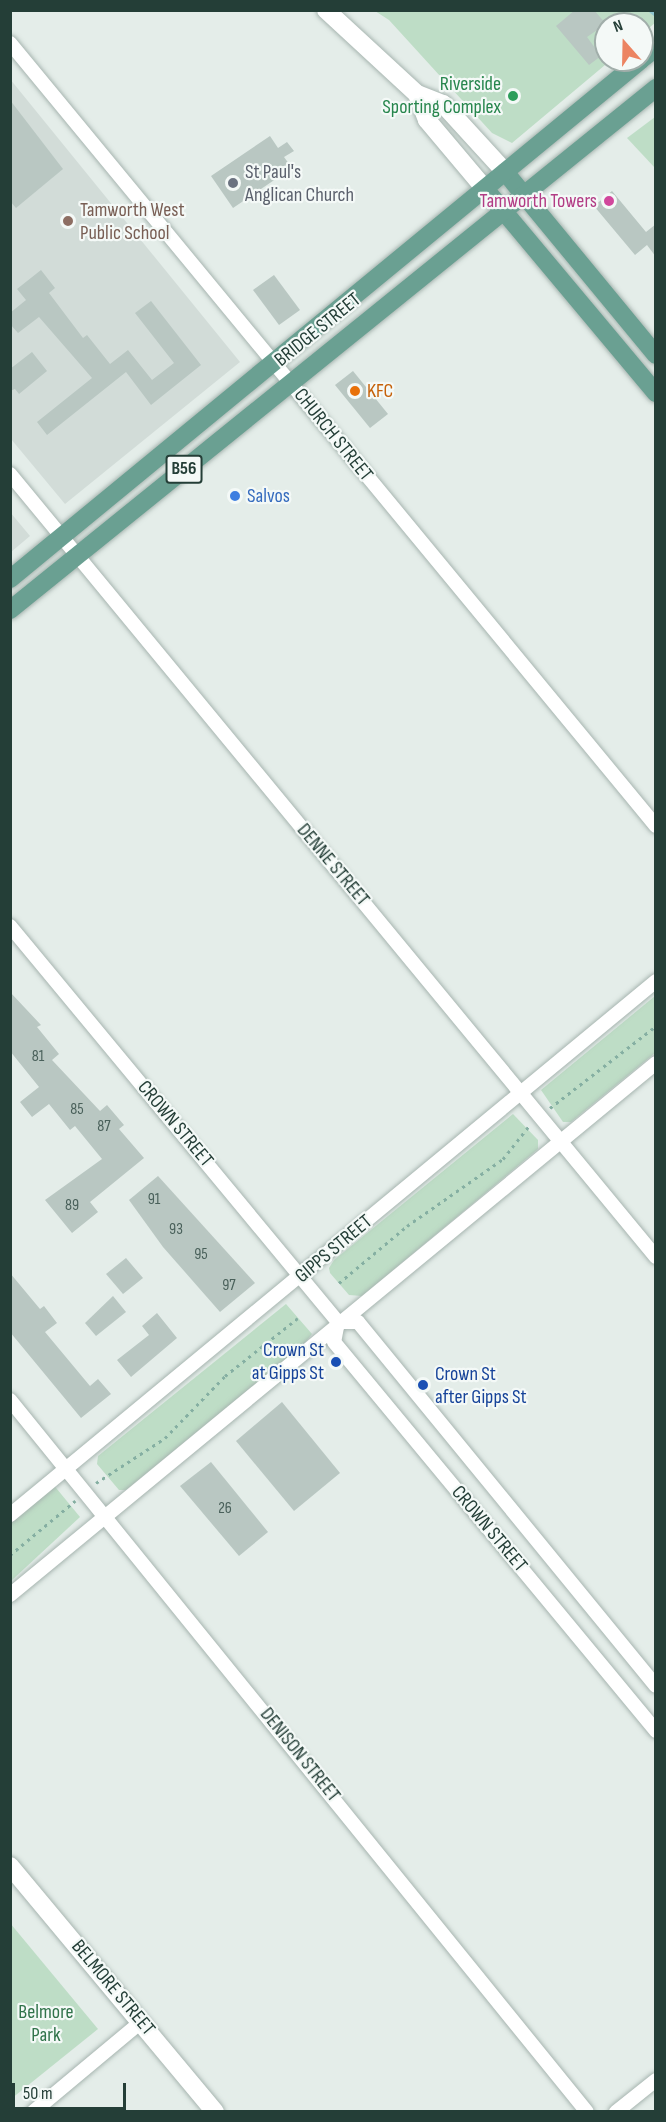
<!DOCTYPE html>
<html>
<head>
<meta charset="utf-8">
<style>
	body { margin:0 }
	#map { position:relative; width:666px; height:2122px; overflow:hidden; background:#e4ede9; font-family:"Sofia Sans Condensed",sans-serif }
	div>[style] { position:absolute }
	.built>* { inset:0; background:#d2dcd8 }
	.green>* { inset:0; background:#beddc6 }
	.stream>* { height:4.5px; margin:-2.25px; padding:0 2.25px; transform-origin:2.25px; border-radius:2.25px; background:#8ec5cf }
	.building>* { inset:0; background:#b9c7c2 }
	.path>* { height:3px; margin-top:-1.5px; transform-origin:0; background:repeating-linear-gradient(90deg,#85afa2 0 3px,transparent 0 7.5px) }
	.roads { filter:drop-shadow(0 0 2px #a7b5b0) drop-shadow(0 0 2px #a7b5b0) }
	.street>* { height:14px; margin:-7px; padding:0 7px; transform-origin:7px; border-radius:7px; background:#fff }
	.secondary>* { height:18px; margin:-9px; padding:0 9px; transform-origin:9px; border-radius:9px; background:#fff }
	.primary>* { height:18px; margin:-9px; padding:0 9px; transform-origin:9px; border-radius:9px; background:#6aa092 }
	.dots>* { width:16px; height:16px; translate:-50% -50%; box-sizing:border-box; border:3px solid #f4f9f7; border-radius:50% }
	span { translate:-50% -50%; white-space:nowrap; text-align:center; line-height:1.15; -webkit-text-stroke:4.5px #f4f9f7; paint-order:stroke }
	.number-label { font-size:16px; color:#49605a }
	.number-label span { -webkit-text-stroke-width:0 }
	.shield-label span { padding:2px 4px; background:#f4f9f7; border:2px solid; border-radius:4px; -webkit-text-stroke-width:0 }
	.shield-label { font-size:18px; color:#243e37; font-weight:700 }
	.leisure-label { font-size:20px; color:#27864d }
	.right { translate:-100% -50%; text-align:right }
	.worship-label { font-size:20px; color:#5b616d }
	.left { translate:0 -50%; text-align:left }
	.hotel-label { font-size:20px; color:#b23c85 }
	.education-label { font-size:20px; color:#785e54 }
	.street-label { font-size:20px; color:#243e37 }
	.food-label { font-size:20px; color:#c56008 }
	.shop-label { font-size:20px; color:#366cbe }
	.transit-label { font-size:20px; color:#164399 }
	.park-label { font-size:20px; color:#30734a }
	.frame { position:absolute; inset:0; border:12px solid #243e37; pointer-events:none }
	.north { position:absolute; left:594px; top:12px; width:60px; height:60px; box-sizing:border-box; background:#f4f9f7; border:2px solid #a1aeaa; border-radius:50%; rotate:340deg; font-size:16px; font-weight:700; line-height:24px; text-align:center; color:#243e37 }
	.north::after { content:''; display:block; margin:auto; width:21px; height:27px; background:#ec8462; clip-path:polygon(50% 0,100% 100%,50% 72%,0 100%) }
	.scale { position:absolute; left:12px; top:2083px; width:114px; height:27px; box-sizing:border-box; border:3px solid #243e37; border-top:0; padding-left:8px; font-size:18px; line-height:21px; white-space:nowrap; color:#243e37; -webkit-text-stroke:4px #f4f9f7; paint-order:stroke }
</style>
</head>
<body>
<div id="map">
	<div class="built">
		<i style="clip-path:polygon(10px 79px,240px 362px,65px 504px,11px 439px)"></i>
		<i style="clip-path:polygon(10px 512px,30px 536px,11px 552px,10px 552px)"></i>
	</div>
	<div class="green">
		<i style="clip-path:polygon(655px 10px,656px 22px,642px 34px,642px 24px,606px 24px,606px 60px,611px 60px,512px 143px,492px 133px,389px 20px,375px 11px)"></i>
		<i style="clip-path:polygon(655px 117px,655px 168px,627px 138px)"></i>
		<i style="clip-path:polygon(655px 996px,655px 1053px,571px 1122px,563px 1122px,541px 1090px)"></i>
		<i style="clip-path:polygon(513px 1114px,538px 1140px,538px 1149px,362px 1296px,349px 1295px,330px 1273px,329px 1268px,334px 1260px)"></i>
		<i style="clip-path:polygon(286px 1304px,312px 1334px,305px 1343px,126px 1490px,119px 1490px,97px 1464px,98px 1456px)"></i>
		<i style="clip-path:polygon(52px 1483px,80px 1517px,11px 1581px,11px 1521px)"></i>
		<i style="clip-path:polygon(10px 1923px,98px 2029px,11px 2099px,10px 2099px)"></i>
	</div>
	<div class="stream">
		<i style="left:651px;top:10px;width:6px;rotate:39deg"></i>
	</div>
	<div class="building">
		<i style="clip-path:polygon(575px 10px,594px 10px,606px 24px,587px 37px,601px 56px,589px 65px,556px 26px)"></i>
		<i style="clip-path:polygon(10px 100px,63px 169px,16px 208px,10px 201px)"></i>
		<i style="clip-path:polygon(270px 136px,278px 148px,287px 142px,294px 151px,284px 157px,292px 168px,233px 208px,211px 176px)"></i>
		<i style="clip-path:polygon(612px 191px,646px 232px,656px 224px,656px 257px,647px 245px,635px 255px,594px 206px)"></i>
		<i style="clip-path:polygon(41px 270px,55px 288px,49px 293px,83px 338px,87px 335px,110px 364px,128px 350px,152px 380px,174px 363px,135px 313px,151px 301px,201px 365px,151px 405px,126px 372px,47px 435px,37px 422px,92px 378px,39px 317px,18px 333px,10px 324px,10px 313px,26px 300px,17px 289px)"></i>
		<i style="clip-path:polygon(274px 275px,300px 310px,279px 325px,253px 290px)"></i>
		<i style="clip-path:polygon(32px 352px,47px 371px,19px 394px,15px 389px,10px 391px,10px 369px)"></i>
		<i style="clip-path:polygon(353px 371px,388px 414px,370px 428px,335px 385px)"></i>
		<i style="clip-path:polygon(10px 992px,41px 1025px,37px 1027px,59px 1054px,52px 1060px,100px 1111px,107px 1105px,124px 1125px,119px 1129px,144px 1158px,90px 1202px,98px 1212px,72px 1233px,45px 1200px,102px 1159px,75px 1126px,70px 1130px,49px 1104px,32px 1117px,20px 1102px,39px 1087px,10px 1051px)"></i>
		<i style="clip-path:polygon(158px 1176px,255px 1283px,220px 1312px,163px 1247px,129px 1200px)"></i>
		<i style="clip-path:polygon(126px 1258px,143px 1278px,123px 1294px,106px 1274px)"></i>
		<i style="clip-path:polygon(10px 1273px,40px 1309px,44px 1306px,57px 1323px,45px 1332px,90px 1386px,98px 1379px,111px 1394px,81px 1418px,10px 1332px)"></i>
		<i style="clip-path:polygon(113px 1296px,126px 1312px,96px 1336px,85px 1323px)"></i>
		<i style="clip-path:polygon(157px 1313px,177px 1338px,131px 1377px,117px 1360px,149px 1335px,142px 1326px)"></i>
		<i style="clip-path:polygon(282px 1402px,340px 1473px,294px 1511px,236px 1441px)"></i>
		<i style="clip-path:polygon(211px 1462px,268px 1532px,239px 1556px,180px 1486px)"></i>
	</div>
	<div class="path">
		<i style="left:550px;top:1108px;width:134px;rotate:-37.7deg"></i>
		<i style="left:339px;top:1283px;width:89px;rotate:-40deg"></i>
		<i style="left:407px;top:1226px;width:117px;rotate:-34.9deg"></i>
		<i style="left:503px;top:1159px;width:42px;rotate:-51.8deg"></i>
		<i style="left:96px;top:1483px;width:82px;rotate:-33.1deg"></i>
		<i style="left:165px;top:1438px;width:86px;rotate:-45.9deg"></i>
		<i style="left:225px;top:1376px;width:93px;rotate:-38.5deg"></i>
		<i style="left:10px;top:1555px;width:85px;rotate:-39.7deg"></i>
	</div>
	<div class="roads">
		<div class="street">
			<i style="left:10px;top:43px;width:1015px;rotate:50.48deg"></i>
			<i style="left:10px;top:474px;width:1015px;rotate:50.48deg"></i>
			<i style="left:10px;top:926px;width:514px;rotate:50.37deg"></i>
			<i style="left:338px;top:1322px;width:20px;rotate:101deg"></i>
			<i style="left:334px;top:1342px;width:505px;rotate:50.38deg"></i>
			<i style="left:338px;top:1322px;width:20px"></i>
			<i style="left:358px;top:1322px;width:470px;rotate:50.7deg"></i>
			<i style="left:10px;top:1400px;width:916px;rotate:50.98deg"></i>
			<i style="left:10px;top:1515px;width:838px;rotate:-39.58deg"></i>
			<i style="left:10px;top:1595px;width:837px;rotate:-39.47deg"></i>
			<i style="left:33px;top:2112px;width:141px;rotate:-39.8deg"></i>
			<i style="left:616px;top:2112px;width:51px;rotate:-38.7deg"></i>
		</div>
		<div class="secondary">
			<i style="left:326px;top:10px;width:124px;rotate:42.7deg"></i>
			<i style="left:417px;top:94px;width:28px;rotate:21deg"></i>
			<i style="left:443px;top:104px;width:92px;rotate:47.6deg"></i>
			<i style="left:417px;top:94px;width:28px;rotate:69deg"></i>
			<i style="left:427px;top:120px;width:92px;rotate:49.9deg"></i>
			<i style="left:10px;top:1866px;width:320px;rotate:50.2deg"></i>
		</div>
		<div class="primary">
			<i style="left:642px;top:59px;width:18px;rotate:-38deg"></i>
			<i style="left:505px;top:172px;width:237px;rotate:50.5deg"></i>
			<i style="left:486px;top:190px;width:265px;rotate:50.1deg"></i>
			<i style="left:10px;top:579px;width:817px;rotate:-39.44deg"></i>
			<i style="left:10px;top:610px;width:831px;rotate:-38.94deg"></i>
		</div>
	</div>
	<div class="dots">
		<i style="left:513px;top:96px;background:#2e9e5b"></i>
		<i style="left:233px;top:183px;background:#6b7280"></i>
		<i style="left:609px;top:201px;background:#d1479c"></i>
		<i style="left:68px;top:221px;background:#8d6e63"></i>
		<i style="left:355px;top:391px;background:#e8710a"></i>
		<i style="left:235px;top:496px;background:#3f7fe0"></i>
		<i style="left:336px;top:1362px;background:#1a4fb4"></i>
		<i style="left:423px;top:1385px;background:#1a4fb4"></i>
	</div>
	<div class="number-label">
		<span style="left:38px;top:1057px">81</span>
		<span style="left:77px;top:1110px">85</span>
		<span style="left:104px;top:1127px">87</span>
		<span style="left:154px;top:1200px">91</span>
		<span style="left:72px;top:1206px">89</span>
		<span style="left:176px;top:1230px">93</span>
		<span style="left:201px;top:1255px">95</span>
		<span style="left:229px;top:1286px">97</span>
		<span style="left:225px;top:1509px">26</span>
	</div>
	<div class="shield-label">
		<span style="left:184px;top:469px">B56</span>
	</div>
	<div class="leisure-label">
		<span class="right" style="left:501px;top:96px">Riverside<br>Sporting Complex</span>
	</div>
	<div class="worship-label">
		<span class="left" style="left:245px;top:184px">St Paul's<br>Anglican Church</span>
	</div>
	<div class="hotel-label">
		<span class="right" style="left:597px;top:201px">Tamworth Towers</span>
	</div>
	<div class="education-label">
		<span class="left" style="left:80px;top:222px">Tamworth West<br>Public School</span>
	</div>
	<div class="street-label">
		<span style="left:318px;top:330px;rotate:-39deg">BRIDGE STREET</span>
		<span style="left:333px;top:435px;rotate:51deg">CHURCH STREET</span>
		<span style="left:333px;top:865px;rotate:50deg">DENNE STREET</span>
		<span style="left:175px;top:1124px;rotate:50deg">CROWN STREET</span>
		<span style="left:334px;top:1249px;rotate:-40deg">GIPPS STREET</span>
		<span style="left:489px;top:1529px;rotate:50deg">CROWN STREET</span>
		<span style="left:300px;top:1755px;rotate:51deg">DENISON STREET</span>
		<span style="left:113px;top:1988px;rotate:50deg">BELMORE STREET</span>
	</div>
	<div class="food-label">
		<span class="left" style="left:367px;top:391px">KFC</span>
	</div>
	<div class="shop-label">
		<span class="left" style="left:247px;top:496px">Salvos</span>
	</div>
	<div class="transit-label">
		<span class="right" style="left:324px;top:1362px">Crown St<br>at Gipps St</span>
		<span class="left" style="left:435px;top:1386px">Crown St<br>after Gipps St</span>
	</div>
	<div class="park-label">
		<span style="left:46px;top:2024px">Belmore<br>Park</span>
	</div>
	<div class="frame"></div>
	<div class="north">N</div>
	<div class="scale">50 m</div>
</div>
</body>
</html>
